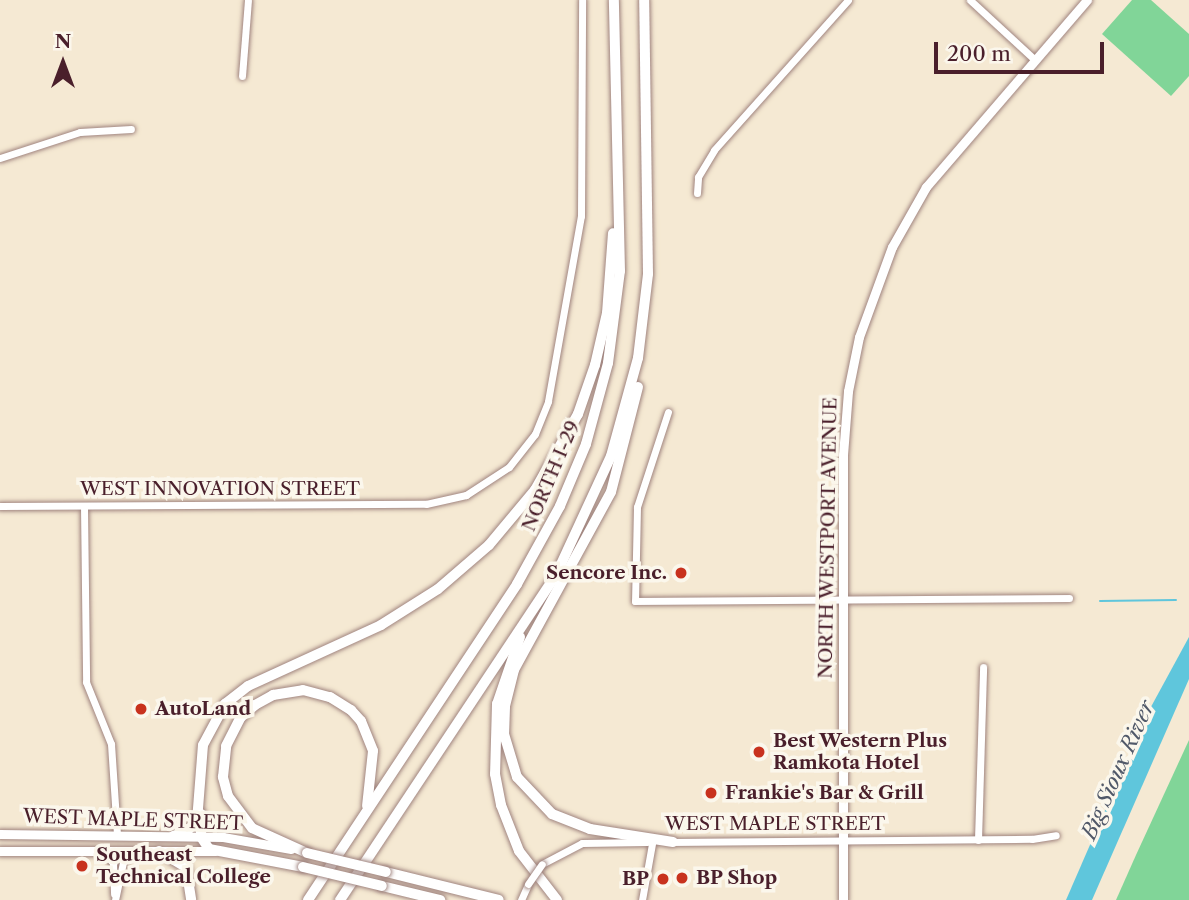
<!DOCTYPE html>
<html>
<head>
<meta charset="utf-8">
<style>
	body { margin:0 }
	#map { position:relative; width:1189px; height:900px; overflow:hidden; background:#f5e9d3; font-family:"Libre Caslon Text",serif }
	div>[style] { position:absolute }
	.green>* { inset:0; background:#81d598 }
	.water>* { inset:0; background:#5fc6dc }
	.stream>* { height:2px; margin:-1px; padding:0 1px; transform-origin:1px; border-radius:1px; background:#5fc6dc }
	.roads { filter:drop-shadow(0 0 2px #a0847f) drop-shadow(0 0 2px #a0847f) }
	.minor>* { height:7px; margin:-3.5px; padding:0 3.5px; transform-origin:3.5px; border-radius:3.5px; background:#fff }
	.major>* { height:9px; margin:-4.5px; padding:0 4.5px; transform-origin:4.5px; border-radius:4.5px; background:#fff }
	.highway>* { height:10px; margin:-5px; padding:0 5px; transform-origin:5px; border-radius:5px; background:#fff }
	.bridges { filter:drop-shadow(0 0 2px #a0847f) drop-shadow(0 0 2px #a0847f) }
	.minor-bridge>* { height:7px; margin:-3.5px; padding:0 3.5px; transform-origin:3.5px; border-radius:3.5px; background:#fff }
	.highway-bridge>* { height:10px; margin:-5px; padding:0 5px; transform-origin:5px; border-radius:5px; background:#fff }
	.dots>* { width:19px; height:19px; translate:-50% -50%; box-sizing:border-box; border:4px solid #fbf7ec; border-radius:50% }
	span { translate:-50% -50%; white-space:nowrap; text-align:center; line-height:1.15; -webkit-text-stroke:7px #fbf7ec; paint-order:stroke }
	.street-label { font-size:19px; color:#4a1f2b }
	.poi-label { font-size:19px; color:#4a1f2b; font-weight:700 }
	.right { translate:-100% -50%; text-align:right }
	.left { translate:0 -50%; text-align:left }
	.water-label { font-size:21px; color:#515969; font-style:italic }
	.north { position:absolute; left:28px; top:28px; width:70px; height:70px; -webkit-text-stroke:5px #fbf7ec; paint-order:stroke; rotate:0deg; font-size:19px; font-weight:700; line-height:28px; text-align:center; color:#4a1f2b }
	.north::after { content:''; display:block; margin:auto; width:24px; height:32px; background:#4a1f2b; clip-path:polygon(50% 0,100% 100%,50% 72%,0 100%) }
	.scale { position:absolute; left:934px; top:42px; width:170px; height:32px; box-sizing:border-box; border:4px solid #4a1f2b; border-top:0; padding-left:9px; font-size:21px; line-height:24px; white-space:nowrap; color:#4a1f2b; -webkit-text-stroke:5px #fbf7ec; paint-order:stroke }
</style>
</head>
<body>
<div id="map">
	<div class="green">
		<i style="clip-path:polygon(1132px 0,1151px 0,1189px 34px,1189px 76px,1171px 96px,1102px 34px)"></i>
		<i style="clip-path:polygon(1189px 740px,1189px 900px,1116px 900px,1136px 855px)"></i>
	</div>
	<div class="water">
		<i style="clip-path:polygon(1189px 637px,1189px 679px,1092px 900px,1066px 900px,1146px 716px)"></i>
	</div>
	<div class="stream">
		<i style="left:1100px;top:601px;width:76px;rotate:-0.8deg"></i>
	</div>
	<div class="roads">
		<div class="minor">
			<i style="left:970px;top:0;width:87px;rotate:42.7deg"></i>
			<i style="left:242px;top:76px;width:76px;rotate:-85.5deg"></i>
			<i style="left:0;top:158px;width:84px;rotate:-18deg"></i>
			<i style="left:80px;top:132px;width:51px;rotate:-3.4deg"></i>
			<i style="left:697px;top:193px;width:16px;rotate:-86deg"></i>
			<i style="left:698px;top:177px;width:31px;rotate:-59deg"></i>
			<i style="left:714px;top:150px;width:201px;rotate:-48.2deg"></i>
			<i style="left:668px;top:412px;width:100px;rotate:108.1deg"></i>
			<i style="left:637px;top:507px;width:94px;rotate:91.2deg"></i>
			<i style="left:635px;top:601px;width:434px;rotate:-0.4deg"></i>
			<i style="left:0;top:506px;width:426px;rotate:-0.3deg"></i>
			<i style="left:426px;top:504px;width:41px;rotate:-12.7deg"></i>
			<i style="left:466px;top:495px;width:51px;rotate:-33.1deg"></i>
			<i style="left:509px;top:467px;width:42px;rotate:-51.8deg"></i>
			<i style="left:535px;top:434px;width:35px;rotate:-68deg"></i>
			<i style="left:548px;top:401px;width:188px;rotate:-79.9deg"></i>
			<i style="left:581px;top:216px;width:216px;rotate:-89.7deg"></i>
			<i style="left:84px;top:506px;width:176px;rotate:89.3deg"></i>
			<i style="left:86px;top:682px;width:67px;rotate:68deg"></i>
			<i style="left:111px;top:744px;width:91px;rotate:86.2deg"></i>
			<i style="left:978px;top:840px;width:173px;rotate:-88.3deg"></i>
			<i style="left:669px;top:842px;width:363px;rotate:-0.5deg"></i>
			<i style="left:1032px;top:839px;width:24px;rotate:-9deg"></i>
			<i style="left:103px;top:851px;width:16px;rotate:50deg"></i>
			<i style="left:113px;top:863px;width:31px;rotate:88deg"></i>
			<i style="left:542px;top:864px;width:45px;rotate:-27.7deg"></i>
			<i style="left:582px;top:843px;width:65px;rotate:-0.9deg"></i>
			<i style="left:115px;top:900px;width:39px;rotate:-78deg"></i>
			<i style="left:123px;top:862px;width:16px;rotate:-45deg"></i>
			<i style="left:521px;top:900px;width:17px;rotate:-66deg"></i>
			<i style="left:642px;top:900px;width:63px;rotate:-79.9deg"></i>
		</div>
		<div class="major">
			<i style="left:0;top:834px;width:223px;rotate:0.8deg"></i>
			<i style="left:223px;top:837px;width:69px;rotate:10deg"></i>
			<i style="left:0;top:851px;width:215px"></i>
			<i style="left:843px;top:900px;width:445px;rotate:-90deg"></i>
			<i style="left:843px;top:455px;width:64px;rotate:-85.5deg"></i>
			<i style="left:848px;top:391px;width:55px;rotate:-78.5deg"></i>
			<i style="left:859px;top:337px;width:96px;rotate:-69.9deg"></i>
			<i style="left:892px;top:247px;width:69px;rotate:-60.5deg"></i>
			<i style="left:926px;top:187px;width:247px;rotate:-49.3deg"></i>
		</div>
		<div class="highway">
			<i style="left:638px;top:387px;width:108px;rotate:104.4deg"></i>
			<i style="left:611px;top:492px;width:203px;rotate:118.6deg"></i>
			<i style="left:514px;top:670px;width:38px;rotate:104deg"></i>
			<i style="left:505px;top:707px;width:27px;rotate:92deg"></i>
			<i style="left:504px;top:734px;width:45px;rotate:73.2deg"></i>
			<i style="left:517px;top:777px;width:51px;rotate:46.6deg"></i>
			<i style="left:552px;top:814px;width:41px;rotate:21.5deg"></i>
			<i style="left:590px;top:829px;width:84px;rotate:8.9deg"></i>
			<i style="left:520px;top:637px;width:71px;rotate:108.9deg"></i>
			<i style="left:497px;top:704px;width:70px;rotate:91.6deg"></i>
			<i style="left:495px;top:774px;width:32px;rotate:79deg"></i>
			<i style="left:501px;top:805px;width:49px;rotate:68.6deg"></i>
			<i style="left:519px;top:851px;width:62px;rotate:52.2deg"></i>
			<i style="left:201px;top:814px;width:23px;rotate:90deg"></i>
			<i style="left:201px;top:837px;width:14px;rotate:56deg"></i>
			<i style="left:209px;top:849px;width:96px;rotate:10.8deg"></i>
			<i style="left:173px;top:836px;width:14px;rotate:-17deg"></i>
			<i style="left:186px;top:832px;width:16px;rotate:-45deg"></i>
			<i style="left:197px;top:821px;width:76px;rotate:-85.5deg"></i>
			<i style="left:203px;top:745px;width:47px;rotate:-61.8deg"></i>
			<i style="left:225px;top:704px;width:29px;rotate:-38deg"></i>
			<i style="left:248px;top:686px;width:146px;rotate:-24.6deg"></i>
			<i style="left:381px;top:625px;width:67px;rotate:-32.3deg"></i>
			<i style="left:438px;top:589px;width:67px;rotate:-40.8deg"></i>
			<i style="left:489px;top:545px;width:72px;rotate:-50.1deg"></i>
			<i style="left:535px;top:490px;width:87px;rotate:-60.5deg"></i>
			<i style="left:578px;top:414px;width:52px;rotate:-70.9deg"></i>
			<i style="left:595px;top:365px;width:53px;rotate:-77deg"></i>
			<i style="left:607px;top:313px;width:80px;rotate:-85.7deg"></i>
			<i style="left:159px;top:851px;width:31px;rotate:31deg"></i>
			<i style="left:186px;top:867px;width:33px;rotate:81deg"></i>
			<i style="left:307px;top:853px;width:60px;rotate:-155.6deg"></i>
			<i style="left:252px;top:828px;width:40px;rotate:-127deg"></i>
			<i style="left:228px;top:796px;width:20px;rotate:-105deg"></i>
			<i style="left:223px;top:777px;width:31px;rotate:-84deg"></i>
			<i style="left:226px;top:746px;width:31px;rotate:-63deg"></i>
			<i style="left:240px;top:718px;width:20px;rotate:-41deg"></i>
			<i style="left:255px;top:705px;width:21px;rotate:-29deg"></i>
			<i style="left:273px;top:695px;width:30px;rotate:-9deg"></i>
			<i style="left:303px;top:690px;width:28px;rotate:15deg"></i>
			<i style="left:330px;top:697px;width:25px;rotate:32deg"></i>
			<i style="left:351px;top:710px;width:15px;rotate:48deg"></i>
			<i style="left:361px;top:721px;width:32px;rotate:68deg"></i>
			<i style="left:373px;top:751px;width:55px;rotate:96.2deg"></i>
			<i style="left:386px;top:872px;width:116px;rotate:13.9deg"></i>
			<i style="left:382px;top:886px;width:60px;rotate:13.6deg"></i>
			<i style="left:308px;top:900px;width:379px;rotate:-56.5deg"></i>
			<i style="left:517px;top:584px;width:89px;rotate:-61.1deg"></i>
			<i style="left:560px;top:506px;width:67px;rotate:-67.2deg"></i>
			<i style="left:586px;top:444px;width:84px;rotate:-74.8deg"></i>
			<i style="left:608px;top:363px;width:93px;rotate:-82.6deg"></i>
			<i style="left:620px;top:271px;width:271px;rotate:-91.3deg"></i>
			<i style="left:340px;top:900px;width:390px;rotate:-56.4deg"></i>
			<i style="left:556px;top:575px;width:131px;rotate:-65.2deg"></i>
			<i style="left:611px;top:456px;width:102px;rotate:-74.6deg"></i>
			<i style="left:638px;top:358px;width:85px;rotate:-83.2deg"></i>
			<i style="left:648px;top:274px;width:274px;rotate:-90.8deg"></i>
		</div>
	</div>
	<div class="bridges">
		<div class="minor-bridge">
			<i style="left:528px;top:884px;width:24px;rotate:-55deg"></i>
		</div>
		<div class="highway-bridge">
			<i style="left:307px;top:853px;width:81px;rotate:13.5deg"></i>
			<i style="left:303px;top:867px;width:81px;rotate:13.5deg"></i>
		</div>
	</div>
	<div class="dots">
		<i style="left:681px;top:573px;background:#c8321e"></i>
		<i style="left:141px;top:709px;background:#c8321e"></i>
		<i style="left:759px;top:752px;background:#c8321e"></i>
		<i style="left:711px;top:793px;background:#c8321e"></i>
		<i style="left:82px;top:866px;background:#c8321e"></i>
		<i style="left:682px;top:878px;background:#c8321e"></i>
		<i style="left:663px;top:879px;background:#c8321e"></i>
	</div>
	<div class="street-label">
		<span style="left:551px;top:476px;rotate:-67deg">NORTH I-29</span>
		<span style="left:220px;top:489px">WEST INNOVATION STREET</span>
		<span style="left:828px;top:538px;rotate:-89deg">NORTH WESTPORT AVENUE</span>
		<span style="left:133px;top:820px;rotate:2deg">WEST MAPLE STREET</span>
		<span style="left:775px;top:824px">WEST MAPLE STREET</span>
	</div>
	<div class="poi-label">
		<span class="right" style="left:667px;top:573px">Sencore Inc.</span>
		<span class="left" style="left:155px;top:709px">AutoLand</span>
		<span class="left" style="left:773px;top:752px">Best Western Plus<br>Ramkota Hotel</span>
		<span class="left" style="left:725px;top:793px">Frankie's Bar &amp; Grill</span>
		<span class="left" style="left:96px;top:866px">Southeast<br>Technical College</span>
		<span class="left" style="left:696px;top:878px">BP Shop</span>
		<span class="right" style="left:649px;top:879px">BP</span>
	</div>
	<div class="water-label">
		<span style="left:1118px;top:770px;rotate:-66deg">Big Sioux River</span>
	</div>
	<div class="north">N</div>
	<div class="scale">200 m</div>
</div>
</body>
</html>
